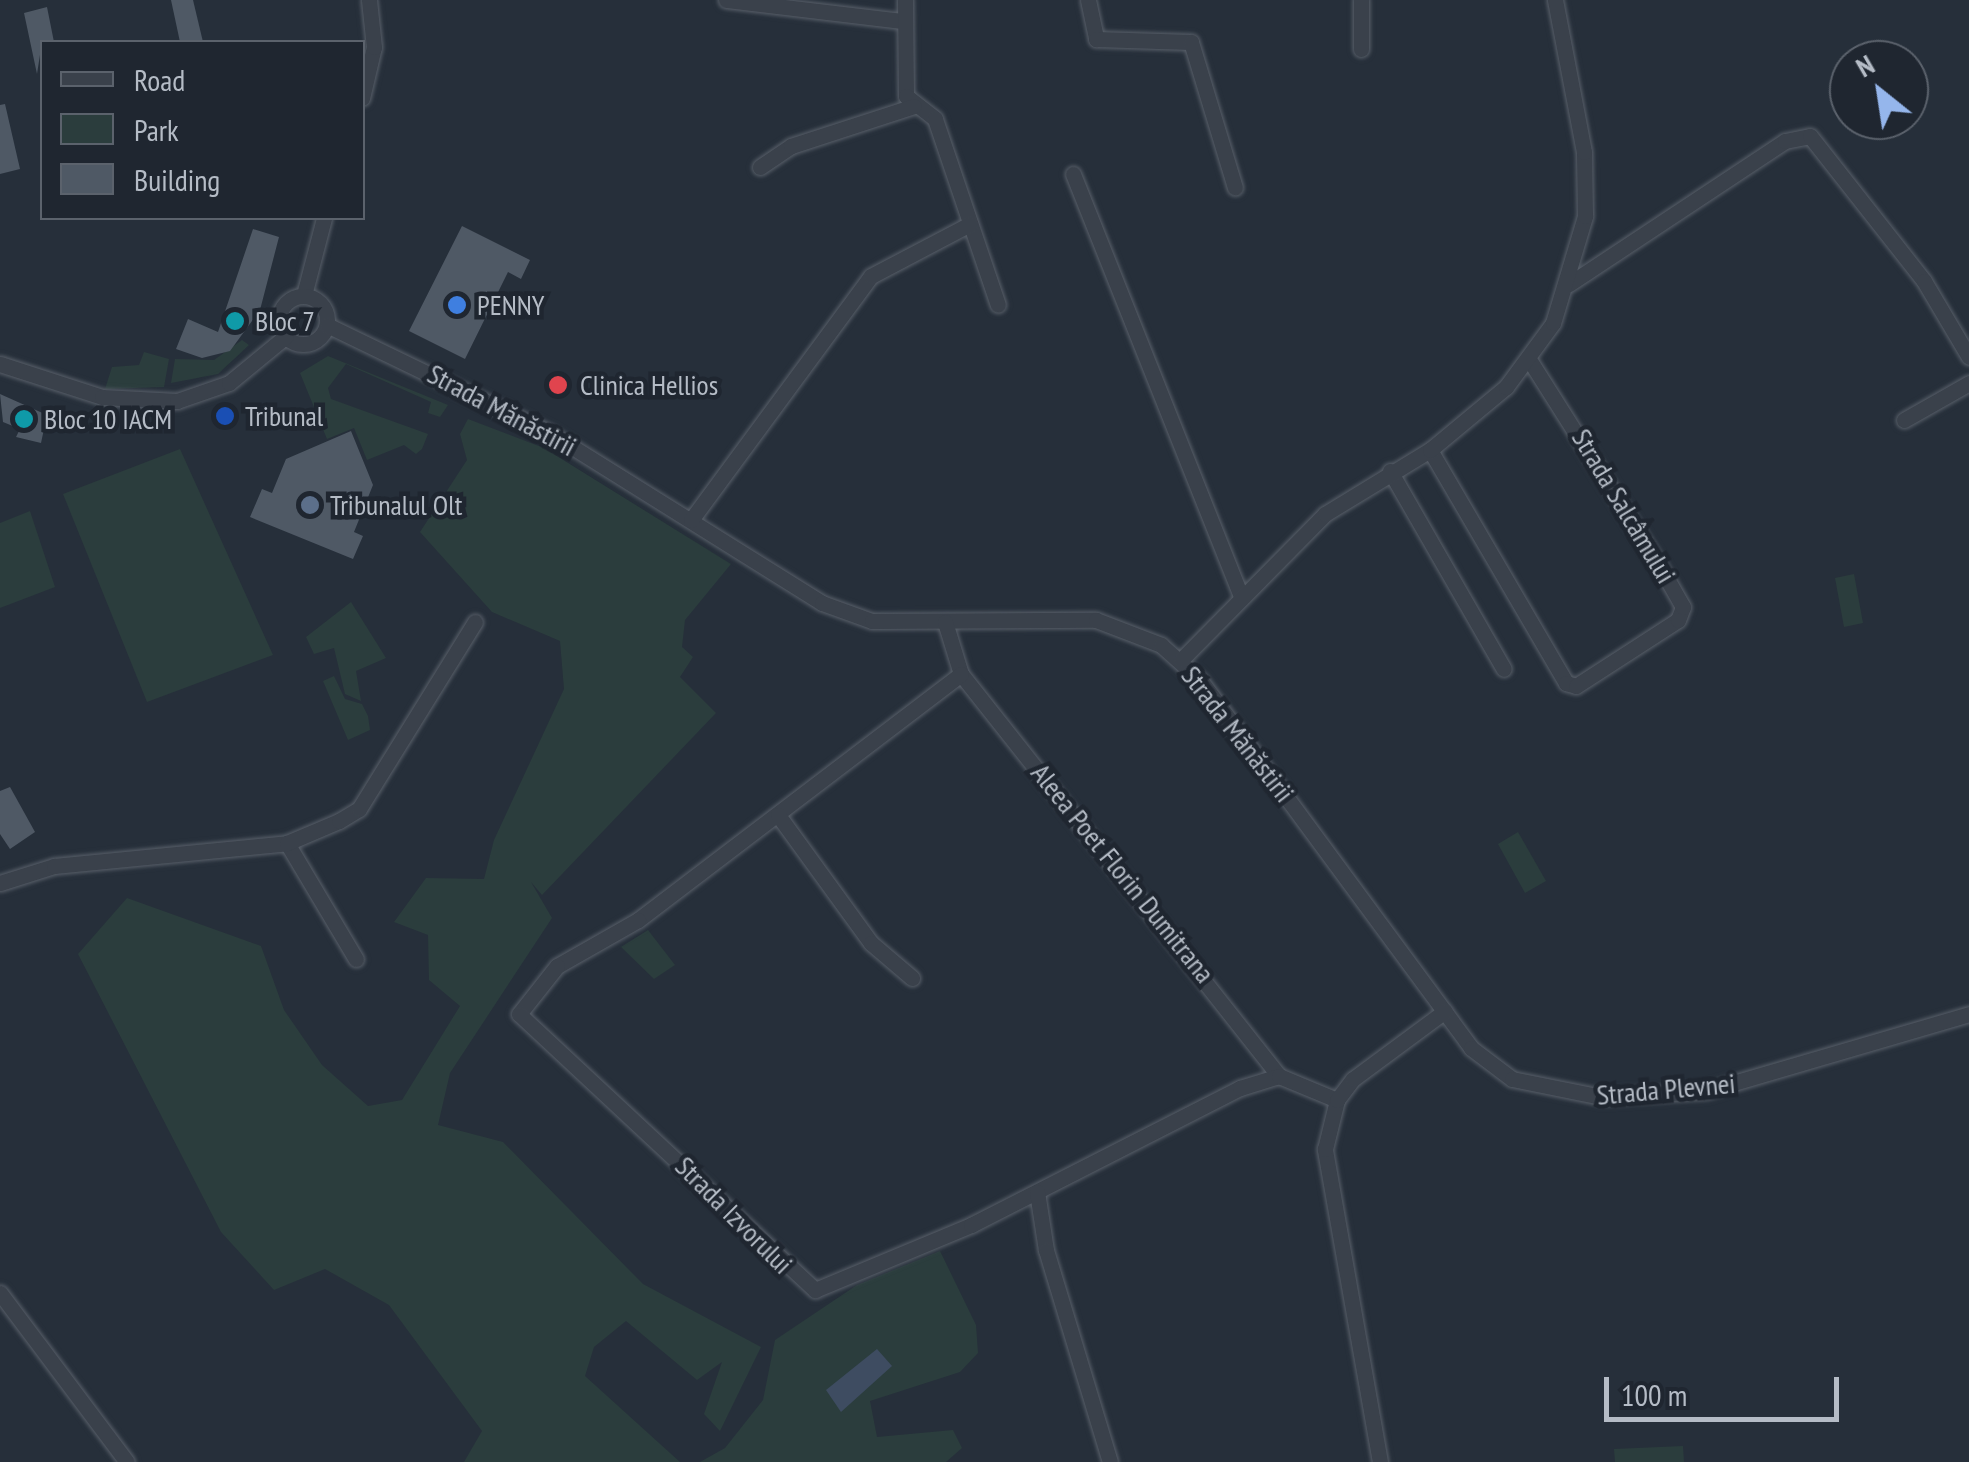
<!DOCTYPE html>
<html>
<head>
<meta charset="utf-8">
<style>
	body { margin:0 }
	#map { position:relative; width:1969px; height:1462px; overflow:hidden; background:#262f3a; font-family:"PT Sans Narrow",sans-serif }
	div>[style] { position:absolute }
	.green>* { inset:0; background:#2b3d3d }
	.water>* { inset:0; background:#3e4c61 }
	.building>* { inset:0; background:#4f5965 }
	.roads { filter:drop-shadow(0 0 2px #585f69) drop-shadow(0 0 2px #585f69) }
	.minor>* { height:15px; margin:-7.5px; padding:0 7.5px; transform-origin:7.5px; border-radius:7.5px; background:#3a414b }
	.minor>.ring { margin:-7.5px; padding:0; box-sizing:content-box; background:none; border:15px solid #3a414b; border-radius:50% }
	.dots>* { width:28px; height:28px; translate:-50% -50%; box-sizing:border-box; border:5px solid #1f2630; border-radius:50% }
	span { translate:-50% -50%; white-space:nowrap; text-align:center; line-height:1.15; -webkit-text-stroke:9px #1f2630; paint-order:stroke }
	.poi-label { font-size:28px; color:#b5bcc6 }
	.left { translate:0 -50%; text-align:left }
	.street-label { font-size:28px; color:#b5bcc6 }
	.legend { position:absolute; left:40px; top:40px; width:325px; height:180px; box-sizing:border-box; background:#1f2630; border:2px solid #5b626c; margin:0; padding:12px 18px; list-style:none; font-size:30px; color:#b5bcc6 }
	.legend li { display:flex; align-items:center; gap:20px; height:50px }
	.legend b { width:50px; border:2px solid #5b626c }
	.north { position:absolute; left:1829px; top:40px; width:100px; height:100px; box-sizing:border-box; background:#1f2630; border:2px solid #5b626c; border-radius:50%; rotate:330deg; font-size:28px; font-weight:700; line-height:40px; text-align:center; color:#b5bcc6 }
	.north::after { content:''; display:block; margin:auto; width:35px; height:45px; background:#95b6ec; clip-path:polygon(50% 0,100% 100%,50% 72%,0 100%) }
	.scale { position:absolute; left:1604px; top:1377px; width:235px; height:45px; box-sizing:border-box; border:5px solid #b5bcc6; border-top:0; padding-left:12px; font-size:30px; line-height:35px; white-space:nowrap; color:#b5bcc6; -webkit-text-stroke:8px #1f2630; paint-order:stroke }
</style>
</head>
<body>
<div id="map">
	<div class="green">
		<i style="clip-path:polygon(242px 340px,249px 345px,218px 374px,171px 383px,175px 359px,214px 360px)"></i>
		<i style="clip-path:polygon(144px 352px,169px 359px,164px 387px,105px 389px,112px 367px,139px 365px)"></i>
		<i style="clip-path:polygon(328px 356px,448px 405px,440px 417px,428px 413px,431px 402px,346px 364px,328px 388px,331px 399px,428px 434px,422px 449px,416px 454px,404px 445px,367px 460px,354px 428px,327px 439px,300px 373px)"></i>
		<i style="clip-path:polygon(468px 419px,544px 448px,731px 564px,685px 620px,682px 647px,693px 657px,680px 677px,716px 713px,542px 895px,531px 882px,552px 918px,450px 1073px,438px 1125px,503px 1142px,643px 1284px,761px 1347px,720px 1431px,704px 1414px,722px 1362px,697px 1380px,626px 1321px,594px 1347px,585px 1376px,680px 1462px,464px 1462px,482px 1431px,389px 1305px,325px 1269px,274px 1290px,221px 1232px,78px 954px,127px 898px,261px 946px,284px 1010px,322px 1065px,368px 1106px,402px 1100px,460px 1006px,429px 980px,428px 935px,394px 922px,426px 878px,484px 879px,494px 840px,564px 689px,560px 641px,492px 612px,420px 532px,467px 460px,460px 434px)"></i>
		<i style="clip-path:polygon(180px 449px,273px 655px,147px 702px,63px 494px)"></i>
		<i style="clip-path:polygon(30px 511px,55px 587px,0 608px,0 523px)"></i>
		<i style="clip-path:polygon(1854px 574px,1863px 623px,1844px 627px,1835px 578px)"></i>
		<i style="clip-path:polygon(351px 602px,386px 658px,356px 671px,361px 701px,345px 694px,334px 648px,314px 654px,306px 637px)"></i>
		<i style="clip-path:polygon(334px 676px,345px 699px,362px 704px,368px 716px,370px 730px,348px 740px,323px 681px)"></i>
		<i style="clip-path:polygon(1518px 832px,1546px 881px,1525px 893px,1498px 844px)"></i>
		<i style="clip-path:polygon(648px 930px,675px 965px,654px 979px,621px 947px)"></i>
		<i style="clip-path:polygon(940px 1251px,976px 1325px,978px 1353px,960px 1372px,870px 1401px,877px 1437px,953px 1430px,962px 1448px,946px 1462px,700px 1462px,725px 1448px,763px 1400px,775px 1340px,857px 1285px)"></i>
		<i style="clip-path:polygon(1683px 1446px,1684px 1462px,1615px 1462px,1614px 1449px)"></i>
	</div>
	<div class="water">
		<i style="clip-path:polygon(877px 1349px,892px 1366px,841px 1412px,826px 1390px)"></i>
	</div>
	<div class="building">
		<i style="clip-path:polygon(171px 0,193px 0,203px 42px,180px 42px)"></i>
		<i style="clip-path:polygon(47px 7px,54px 42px,42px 42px,37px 74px,24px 13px)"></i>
		<i style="clip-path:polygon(5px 104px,20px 169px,0 174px,0 105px)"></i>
		<i style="clip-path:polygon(462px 226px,530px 260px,521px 279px,508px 272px,465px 359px,409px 331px)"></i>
		<i style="clip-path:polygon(253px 229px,279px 237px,260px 310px,230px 351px,202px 358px,176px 349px,188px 319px,218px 332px)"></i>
		<i style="clip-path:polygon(0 394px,47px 415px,41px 443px,16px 437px,20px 429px,3px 422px)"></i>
		<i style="clip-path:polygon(351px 431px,373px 485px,354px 532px,363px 536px,353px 559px,250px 517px,262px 489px,272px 493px,286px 459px)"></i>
		<i style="clip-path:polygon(10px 787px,35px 832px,10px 849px,0 834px,0 791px)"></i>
	</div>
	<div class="roads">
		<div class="minor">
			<i style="left:726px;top:0;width:178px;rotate:6.8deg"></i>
			<i style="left:905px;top:0;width:96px;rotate:89.4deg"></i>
			<i style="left:906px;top:96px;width:37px;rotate:38deg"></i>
			<i style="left:935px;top:119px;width:196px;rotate:71.3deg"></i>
			<i style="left:1088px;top:0;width:40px;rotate:78deg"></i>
			<i style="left:1096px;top:39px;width:95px;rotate:1.8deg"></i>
			<i style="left:1191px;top:42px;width:152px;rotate:73.2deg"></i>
			<i style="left:1361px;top:49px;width:49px;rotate:-90deg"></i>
			<i style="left:362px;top:98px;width:52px;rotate:-76.8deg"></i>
			<i style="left:374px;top:47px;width:47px;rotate:-96.1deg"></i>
			<i style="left:760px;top:167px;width:37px;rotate:-34deg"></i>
			<i style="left:791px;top:146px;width:129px;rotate:-18deg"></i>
			<i style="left:1073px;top:174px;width:456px;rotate:68.3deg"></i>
			<i style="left:1569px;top:284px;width:259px;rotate:-33.5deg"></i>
			<i style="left:1785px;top:141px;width:25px;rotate:-11deg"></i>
			<i style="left:1810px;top:136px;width:184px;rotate:51.8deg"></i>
			<i style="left:1924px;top:281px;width:88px;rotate:59.4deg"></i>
			<i style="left:304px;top:295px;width:80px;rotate:-75.4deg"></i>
			<i class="ring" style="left:279px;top:296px;width:33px;height:33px"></i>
			<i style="left:327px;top:325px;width:248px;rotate:25.8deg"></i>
			<i style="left:550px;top:433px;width:321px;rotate:32deg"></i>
			<i style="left:822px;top:603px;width:53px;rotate:19.8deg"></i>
			<i style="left:872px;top:621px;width:224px;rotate:-0.3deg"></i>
			<i style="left:1096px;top:620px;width:70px;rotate:21deg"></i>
			<i style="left:1161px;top:645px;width:52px;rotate:41.9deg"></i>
			<i style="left:1200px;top:680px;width:457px;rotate:53.6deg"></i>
			<i style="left:1471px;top:1048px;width:51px;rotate:37.1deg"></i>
			<i style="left:1512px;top:1079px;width:92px;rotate:11.3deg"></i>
			<i style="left:1602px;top:1097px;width:104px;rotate:-3.3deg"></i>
			<i style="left:1706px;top:1091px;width:274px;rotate:-16.3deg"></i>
			<i style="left:0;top:364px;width:107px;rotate:17.9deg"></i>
			<i style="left:102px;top:397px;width:75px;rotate:3.1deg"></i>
			<i style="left:177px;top:401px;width:55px;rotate:-19.1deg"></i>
			<i style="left:229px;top:383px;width:74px;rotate:-39.5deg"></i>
			<i style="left:1904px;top:420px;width:75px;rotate:-29.6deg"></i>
			<i style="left:1430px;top:450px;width:270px;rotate:59.7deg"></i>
			<i style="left:1566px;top:683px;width:10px;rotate:17deg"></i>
			<i style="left:1576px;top:686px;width:121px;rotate:-32.9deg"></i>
			<i style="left:1678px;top:620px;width:14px;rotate:-69deg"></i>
			<i style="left:1683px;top:607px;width:48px;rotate:-119.7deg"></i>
			<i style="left:1659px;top:565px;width:241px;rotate:-122.3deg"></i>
			<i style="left:1390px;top:471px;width:228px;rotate:60.1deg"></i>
			<i style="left:691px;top:520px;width:303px;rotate:-53.6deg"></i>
			<i style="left:871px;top:276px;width:112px;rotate:-27.7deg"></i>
			<i style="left:945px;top:622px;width:54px;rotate:72.9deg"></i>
			<i style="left:961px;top:674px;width:513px;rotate:51.65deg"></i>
			<i style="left:1181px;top:660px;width:205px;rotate:-45.4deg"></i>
			<i style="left:1325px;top:514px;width:123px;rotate:-31.4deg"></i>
			<i style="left:1430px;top:450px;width:99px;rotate:-39.7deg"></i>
			<i style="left:1506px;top:387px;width:79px;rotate:-53.7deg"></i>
			<i style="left:1553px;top:323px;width:112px;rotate:-73.3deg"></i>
			<i style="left:1585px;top:216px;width:64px;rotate:-90.9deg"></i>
			<i style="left:1584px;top:152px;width:155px;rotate:-100.8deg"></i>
			<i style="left:961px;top:674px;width:406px;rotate:142.7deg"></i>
			<i style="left:638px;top:920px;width:93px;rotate:150.4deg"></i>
			<i style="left:557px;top:966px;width:61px;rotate:128.4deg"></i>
			<i style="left:519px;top:1014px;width:405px;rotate:43deg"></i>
			<i style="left:815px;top:1290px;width:169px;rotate:-22.6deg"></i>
			<i style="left:971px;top:1225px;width:302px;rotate:-27deg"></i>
			<i style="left:1240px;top:1088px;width:41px;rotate:-17.1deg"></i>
			<i style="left:1279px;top:1076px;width:63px;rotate:22.5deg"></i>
			<i style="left:778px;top:815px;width:158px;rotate:54deg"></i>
			<i style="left:871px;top:943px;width:54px;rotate:40.5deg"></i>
			<i style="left:287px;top:843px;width:135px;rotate:59.3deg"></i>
			<i style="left:0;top:883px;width:57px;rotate:-17.5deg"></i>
			<i style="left:54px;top:866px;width:234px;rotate:-5.6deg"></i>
			<i style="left:287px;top:843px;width:56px;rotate:-22.9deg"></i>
			<i style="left:339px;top:821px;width:23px;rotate:-31deg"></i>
			<i style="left:359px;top:809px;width:220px;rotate:-58.2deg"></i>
			<i style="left:1037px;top:1192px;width:59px;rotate:81.2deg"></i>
			<i style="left:1046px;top:1250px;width:221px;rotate:73.2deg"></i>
			<i style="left:0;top:1293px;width:211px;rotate:53.1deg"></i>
			<i style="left:1380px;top:1462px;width:318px;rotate:-100deg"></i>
			<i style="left:1325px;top:1149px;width:50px;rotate:-76.2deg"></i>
			<i style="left:1337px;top:1100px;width:26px;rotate:-53deg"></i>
			<i style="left:1353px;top:1079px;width:114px;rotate:-36.5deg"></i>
		</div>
	</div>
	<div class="dots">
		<i style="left:457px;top:305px;background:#3f7fe0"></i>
		<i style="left:235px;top:321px;background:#0f9aa8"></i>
		<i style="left:558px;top:385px;background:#e0444e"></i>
		<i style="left:225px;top:416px;background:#1a4fb4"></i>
		<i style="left:24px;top:419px;background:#0f9aa8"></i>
		<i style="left:310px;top:505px;background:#5c6f8a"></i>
	</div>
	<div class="poi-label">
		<span class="left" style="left:477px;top:305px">PENNY</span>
		<span class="left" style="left:255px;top:321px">Bloc 7</span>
		<span class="left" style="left:580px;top:385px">Clinica Hellios</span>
		<span class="left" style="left:245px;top:416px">Tribunal</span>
		<span class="left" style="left:44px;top:419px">Bloc 10 IACM</span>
		<span class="left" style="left:330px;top:505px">Tribunalul Olt</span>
	</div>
	<div class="street-label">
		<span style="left:502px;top:410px;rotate:28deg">Strada Mănăstirii</span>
		<span style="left:1624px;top:506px;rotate:59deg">Strada Salcâmului</span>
		<span style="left:1238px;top:734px;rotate:52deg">Strada Mănăstirii</span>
		<span style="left:1123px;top:873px;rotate:51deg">Aleea Poet Florin Dumitrana</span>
		<span style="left:1666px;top:1089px;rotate:-5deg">Strada Plevnei</span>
		<span style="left:734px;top:1215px;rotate:45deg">Strada Izvorului</span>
	</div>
	<ul class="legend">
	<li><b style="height:12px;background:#3a414b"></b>Road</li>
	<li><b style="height:28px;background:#2b3d3d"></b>Park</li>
	<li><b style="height:28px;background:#4f5965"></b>Building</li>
	</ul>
	<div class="north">N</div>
	<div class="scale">100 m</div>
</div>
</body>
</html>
